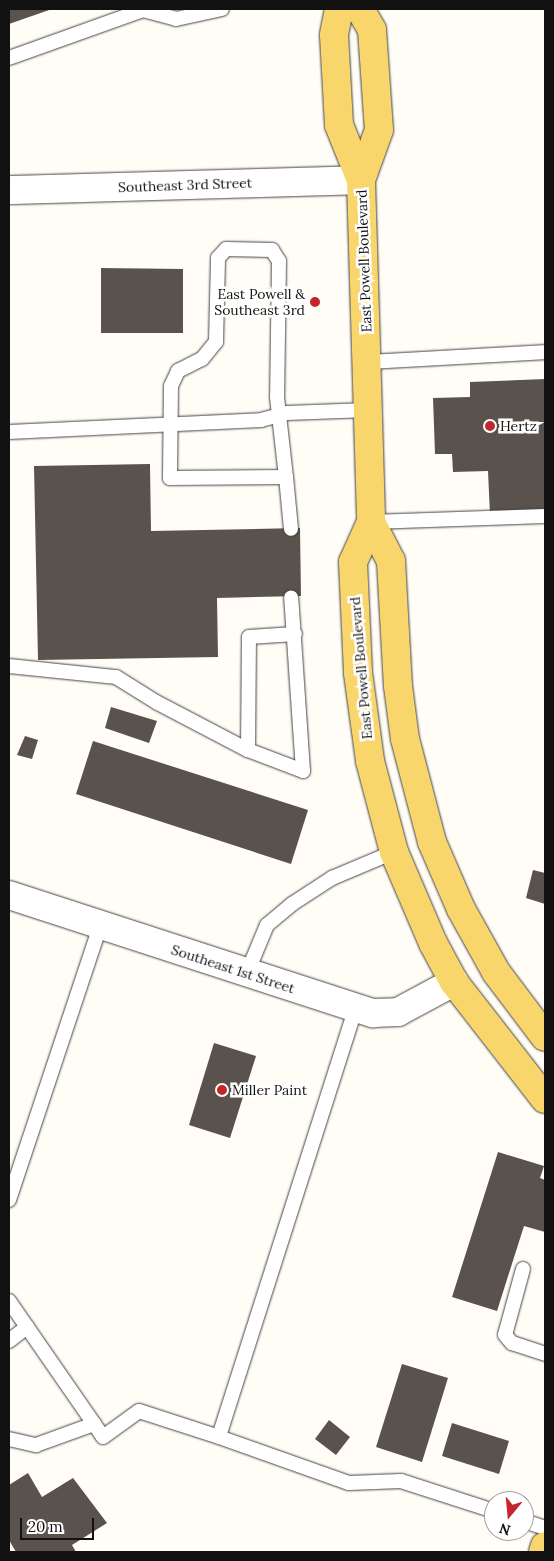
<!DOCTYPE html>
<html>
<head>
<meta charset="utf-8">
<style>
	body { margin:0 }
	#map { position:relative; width:554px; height:1561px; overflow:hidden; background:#fffdf5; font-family:Lora,serif }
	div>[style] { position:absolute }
	.building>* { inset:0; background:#5a524d }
	.roads { filter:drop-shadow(0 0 1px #444) drop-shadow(0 0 1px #444) }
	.service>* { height:14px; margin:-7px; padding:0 7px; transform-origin:7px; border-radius:7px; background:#fff }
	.tertiary>* { height:28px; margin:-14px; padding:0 14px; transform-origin:14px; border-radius:14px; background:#fff }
	.primary>* { height:28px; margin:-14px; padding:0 14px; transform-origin:14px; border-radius:14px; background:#f9d66b }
	.dots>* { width:14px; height:14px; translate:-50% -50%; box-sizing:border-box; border:2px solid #fff; border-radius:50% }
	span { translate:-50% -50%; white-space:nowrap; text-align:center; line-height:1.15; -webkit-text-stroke:5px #fff; paint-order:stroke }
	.street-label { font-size:14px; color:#111 }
	.poi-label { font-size:14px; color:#111 }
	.right { translate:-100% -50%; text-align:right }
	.left { translate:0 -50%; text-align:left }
	.frame { position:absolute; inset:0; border:10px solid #111; pointer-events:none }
	.north { position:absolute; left:484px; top:1491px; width:50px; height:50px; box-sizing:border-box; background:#fff; border:1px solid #a0a0a0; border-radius:50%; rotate:197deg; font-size:14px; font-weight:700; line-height:20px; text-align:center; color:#111 }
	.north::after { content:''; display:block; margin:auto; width:18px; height:22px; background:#c4262e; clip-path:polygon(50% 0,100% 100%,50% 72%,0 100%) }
	.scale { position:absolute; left:20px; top:1518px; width:74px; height:22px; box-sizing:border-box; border:2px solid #111; border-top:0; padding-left:6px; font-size:15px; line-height:18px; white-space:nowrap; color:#111; -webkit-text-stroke:4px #fff; paint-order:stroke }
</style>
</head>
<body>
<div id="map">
	<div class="building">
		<i style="clip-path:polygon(9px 9px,52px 9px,9px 24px)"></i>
		<i style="clip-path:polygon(101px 268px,183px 269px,183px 333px,101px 333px)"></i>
		<i style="clip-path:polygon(545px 379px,545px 513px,490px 515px,488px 471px,453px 472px,452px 454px,435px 454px,433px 398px,470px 397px,470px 382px)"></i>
		<i style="clip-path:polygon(150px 464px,151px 531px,300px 528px,301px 596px,217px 598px,218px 657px,38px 660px,34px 466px)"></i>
		<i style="clip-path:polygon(111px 707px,157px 721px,149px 743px,105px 728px)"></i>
		<i style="clip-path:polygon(25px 736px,38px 740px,32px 759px,17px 755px)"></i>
		<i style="clip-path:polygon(93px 741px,308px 810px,291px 864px,76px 794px)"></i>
		<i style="clip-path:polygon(533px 870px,545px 873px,545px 904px,526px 898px)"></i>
		<i style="clip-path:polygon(214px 1043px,256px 1056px,230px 1138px,189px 1125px)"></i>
		<i style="clip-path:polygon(498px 1152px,544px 1166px,540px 1178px,545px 1180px,545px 1232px,524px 1226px,497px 1311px,452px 1297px)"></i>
		<i style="clip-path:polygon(402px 1364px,448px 1378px,422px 1462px,376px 1447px)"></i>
		<i style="clip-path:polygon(329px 1420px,350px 1437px,336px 1455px,315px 1439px)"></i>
		<i style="clip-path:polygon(452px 1423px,509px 1441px,499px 1474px,442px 1456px)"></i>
		<i style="clip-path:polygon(28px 1473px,42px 1497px,73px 1478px,107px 1523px,72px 1545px,76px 1552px,16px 1552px,9px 1540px,9px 1485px)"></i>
	</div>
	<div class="roads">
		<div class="service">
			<i style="left:9px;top:58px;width:142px;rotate:-19.7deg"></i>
			<i style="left:143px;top:10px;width:34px;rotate:15deg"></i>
			<i style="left:176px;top:19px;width:47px;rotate:-12.3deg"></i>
			<i style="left:226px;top:249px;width:46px;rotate:1.2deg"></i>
			<i style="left:272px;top:250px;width:13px;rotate:58deg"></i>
			<i style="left:279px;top:261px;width:136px;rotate:90.8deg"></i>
			<i style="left:277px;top:397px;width:81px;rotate:83.6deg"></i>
			<i style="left:286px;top:477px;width:116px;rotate:179.5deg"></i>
			<i style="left:170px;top:478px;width:92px;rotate:-89.4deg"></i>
			<i style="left:171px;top:386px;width:17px;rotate:-65deg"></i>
			<i style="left:178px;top:371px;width:27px;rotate:-27deg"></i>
			<i style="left:202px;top:359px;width:22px;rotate:-51deg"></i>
			<i style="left:216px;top:342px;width:84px;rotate:-88.6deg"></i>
			<i style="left:218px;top:258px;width:12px;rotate:-48deg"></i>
			<i style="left:367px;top:362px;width:178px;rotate:-3.2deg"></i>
			<i style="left:9px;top:432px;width:252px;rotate:-2.7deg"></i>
			<i style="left:261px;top:420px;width:27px;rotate:-15deg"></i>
			<i style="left:287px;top:413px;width:81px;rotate:-2.1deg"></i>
			<i style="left:286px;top:477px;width:52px;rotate:84.5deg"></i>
			<i style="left:371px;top:522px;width:174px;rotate:-2deg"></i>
			<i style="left:9px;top:666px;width:108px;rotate:5.9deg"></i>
			<i style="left:116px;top:677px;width:47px;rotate:32deg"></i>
			<i style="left:156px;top:702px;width:104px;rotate:27.6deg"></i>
			<i style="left:248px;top:750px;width:59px;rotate:20.9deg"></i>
			<i style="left:303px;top:771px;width:174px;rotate:-93.9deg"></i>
			<i style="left:248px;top:750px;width:113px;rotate:-89.5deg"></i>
			<i style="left:249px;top:637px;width:46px;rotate:-3.7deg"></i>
			<i style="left:247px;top:973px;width:52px;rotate:-67.4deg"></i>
			<i style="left:267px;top:925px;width:33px;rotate:-40deg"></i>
			<i style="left:292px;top:904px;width:48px;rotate:-33deg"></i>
			<i style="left:332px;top:878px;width:67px;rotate:-22.8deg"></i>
			<i style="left:356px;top:1007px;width:451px;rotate:107.7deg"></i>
			<i style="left:219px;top:1437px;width:138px;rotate:19.5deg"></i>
			<i style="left:349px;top:1483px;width:52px;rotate:-2.2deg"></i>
			<i style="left:401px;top:1481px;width:98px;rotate:17.9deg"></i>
			<i style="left:9px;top:1200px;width:288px;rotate:-71.6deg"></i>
			<i style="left:523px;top:1269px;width:68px;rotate:105.3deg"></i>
			<i style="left:505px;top:1335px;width:11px;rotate:49deg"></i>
			<i style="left:512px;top:1343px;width:35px;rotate:18deg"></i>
			<i style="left:9px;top:1301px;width:165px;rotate:55.3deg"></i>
			<i style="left:103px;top:1437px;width:44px;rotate:-35.8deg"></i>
			<i style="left:139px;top:1411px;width:84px;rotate:18deg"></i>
			<i style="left:9px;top:1341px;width:23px;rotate:-38deg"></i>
			<i style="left:9px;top:1439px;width:28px;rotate:13deg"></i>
			<i style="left:36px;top:1445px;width:62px;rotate:-19.9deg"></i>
			<i style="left:524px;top:1521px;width:22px;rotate:18deg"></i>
		</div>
		<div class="tertiary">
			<i style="left:9px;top:190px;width:352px;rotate:-1.6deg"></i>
			<i style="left:9px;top:895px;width:383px;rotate:18deg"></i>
			<i style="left:373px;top:1013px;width:25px;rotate:-2deg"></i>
			<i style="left:398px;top:1012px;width:64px;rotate:-28.2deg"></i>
		</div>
		<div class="primary">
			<i style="left:339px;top:9px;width:26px;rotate:101deg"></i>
			<i style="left:334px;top:35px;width:90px;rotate:86.8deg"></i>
			<i style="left:339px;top:125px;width:59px;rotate:68.2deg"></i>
			<i style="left:361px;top:180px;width:342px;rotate:88.3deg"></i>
			<i style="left:371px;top:522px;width:44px;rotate:114.2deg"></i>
			<i style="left:353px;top:562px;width:111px;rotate:87.4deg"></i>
			<i style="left:358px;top:673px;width:89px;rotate:82.2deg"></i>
			<i style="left:370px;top:761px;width:94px;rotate:75.2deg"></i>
			<i style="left:394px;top:852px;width:99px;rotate:66.8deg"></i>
			<i style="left:433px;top:943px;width:44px;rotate:61.7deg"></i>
			<i style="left:454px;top:982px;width:148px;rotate:52.1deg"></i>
			<i style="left:360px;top:9px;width:24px;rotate:60deg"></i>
			<i style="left:372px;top:30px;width:100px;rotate:86deg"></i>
			<i style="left:379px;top:130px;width:53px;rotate:109.8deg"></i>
			<i style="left:371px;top:522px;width:44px;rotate:62.9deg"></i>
			<i style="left:391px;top:561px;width:125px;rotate:86.8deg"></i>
			<i style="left:398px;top:686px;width:53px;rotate:82.5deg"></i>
			<i style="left:405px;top:739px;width:106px;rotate:75.3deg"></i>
			<i style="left:432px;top:842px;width:73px;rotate:66.6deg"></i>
			<i style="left:461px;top:909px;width:72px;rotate:60.9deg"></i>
			<i style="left:496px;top:972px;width:81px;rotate:53deg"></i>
			<i style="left:543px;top:1552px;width:6px;rotate:-72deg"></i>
		</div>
	</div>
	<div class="dots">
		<i style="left:315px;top:302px;background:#c4262e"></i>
		<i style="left:490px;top:426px;background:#c4262e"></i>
		<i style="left:222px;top:1090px;background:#c4262e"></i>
	</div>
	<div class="street-label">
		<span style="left:185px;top:185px;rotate:-2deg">Southeast 3rd Street</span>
		<span style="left:364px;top:261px;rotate:-92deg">East Powell Boulevard</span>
		<span style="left:361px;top:668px;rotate:-95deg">East Powell Boulevard</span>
		<span style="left:233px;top:969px;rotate:18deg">Southeast 1st Street</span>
	</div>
	<div class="poi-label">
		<span class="right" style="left:305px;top:302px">East Powell &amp;<br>Southeast 3rd</span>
		<span class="left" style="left:500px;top:426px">Hertz</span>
		<span class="left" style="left:232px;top:1090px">Miller Paint</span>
	</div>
	<div class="frame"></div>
	<div class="north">N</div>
	<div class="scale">20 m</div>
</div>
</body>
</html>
